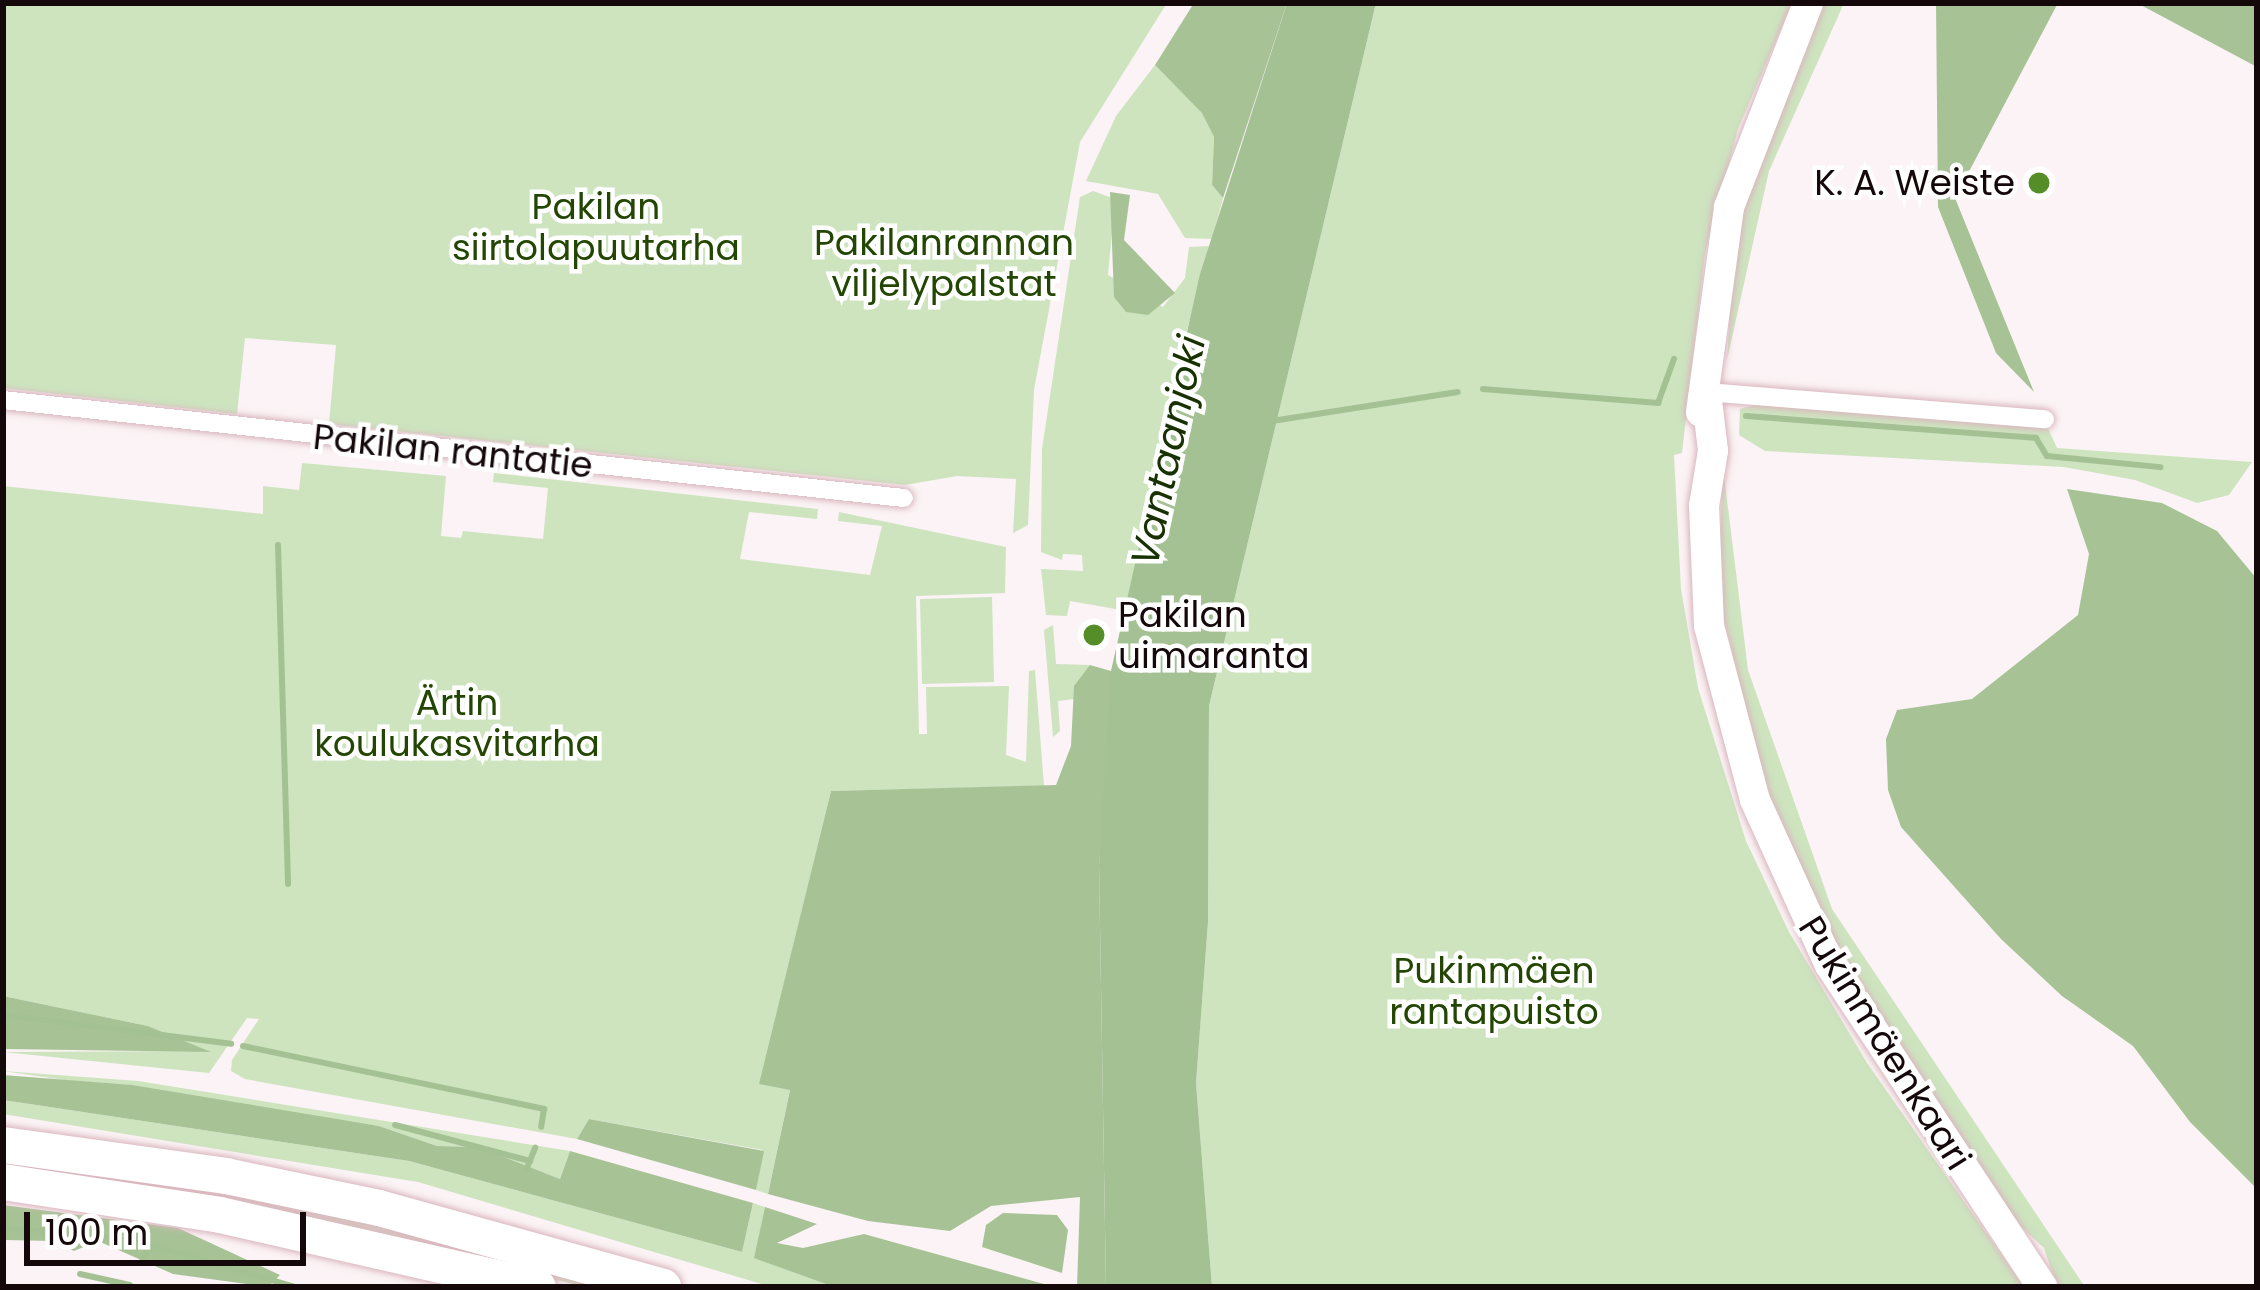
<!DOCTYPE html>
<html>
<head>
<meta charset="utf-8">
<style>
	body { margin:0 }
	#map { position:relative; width:2260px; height:1290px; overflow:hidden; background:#fbf3f5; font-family:Poppins,sans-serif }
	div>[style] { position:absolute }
	.green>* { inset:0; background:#cde4bf }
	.forest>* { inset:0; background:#a7c396 }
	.water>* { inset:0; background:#a4c194 }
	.stream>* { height:6px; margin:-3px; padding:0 3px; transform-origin:3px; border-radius:3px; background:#a4c194 }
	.roads { filter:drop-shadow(0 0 3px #dab6bf) drop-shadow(0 0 3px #dab6bf) }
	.street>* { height:18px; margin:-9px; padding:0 9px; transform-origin:9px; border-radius:9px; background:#fff }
	.primary>* { height:30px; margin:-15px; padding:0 15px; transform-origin:15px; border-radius:15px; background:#fff }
	.highway>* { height:36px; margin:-18px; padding:0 18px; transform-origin:18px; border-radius:18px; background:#fff }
	.dots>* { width:33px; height:33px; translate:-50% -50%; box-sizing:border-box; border:6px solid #fff; border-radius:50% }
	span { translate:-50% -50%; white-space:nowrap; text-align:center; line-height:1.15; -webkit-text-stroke:9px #fff; paint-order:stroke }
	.poi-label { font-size:36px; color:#14080b }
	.right { translate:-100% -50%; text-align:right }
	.left { translate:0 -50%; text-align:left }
	.park-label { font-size:36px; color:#244603 }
	.street-label { font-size:36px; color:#14080b }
	.water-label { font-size:39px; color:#173101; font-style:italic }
	.frame { position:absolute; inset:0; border:6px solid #14080b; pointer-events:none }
	.scale { position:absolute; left:24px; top:1212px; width:282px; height:54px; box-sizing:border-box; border:6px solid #14080b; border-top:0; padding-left:15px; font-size:36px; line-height:42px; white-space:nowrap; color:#14080b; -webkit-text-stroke:9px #fff; paint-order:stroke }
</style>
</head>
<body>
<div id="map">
	<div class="green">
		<i style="clip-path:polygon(3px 3px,1167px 3px,1080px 142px,1034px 390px,1028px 525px,1013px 533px,1016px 479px,957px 476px,905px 485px,329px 424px,336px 345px,245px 338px,237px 414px,3px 388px)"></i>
		<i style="clip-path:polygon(1376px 3px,1792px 3px,1738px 129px,1705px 253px,1682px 453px,1674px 455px,1681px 589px,1698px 688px,1746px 841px,1789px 932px,1867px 1063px,2024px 1287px,1212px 1287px,1196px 1083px,1208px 922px,1209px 706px)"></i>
		<i style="clip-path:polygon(1823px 3px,1844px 3px,1769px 171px,1727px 360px,1734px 242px,1749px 183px)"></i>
		<i style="clip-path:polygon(1155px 65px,1202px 112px,1214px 137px,1212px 185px,1223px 198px,1212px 239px,1185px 238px,1158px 194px,1086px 181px,1116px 116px)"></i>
		<i style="clip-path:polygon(1093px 191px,1115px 199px,1108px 275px,1163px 307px,1185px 278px,1189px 247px,1209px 246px,1167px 406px,1127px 611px,1070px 601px,1067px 616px,1046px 615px,1041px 569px,1083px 571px,1082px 555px,1063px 554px,1062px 560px,1041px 552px,1042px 449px,1080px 197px)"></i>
		<i style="clip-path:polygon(1759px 404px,2048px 428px,2057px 448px,2252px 462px,2229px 495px,2197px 503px,2135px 480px,2064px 467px,1765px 451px,1739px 435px,1740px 409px)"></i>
		<i style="clip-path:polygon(302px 463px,446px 476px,441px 536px,461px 538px,463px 531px,543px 539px,548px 488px,493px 482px,494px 473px,818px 509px,817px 519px,749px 512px,740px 559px,870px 575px,882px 526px,838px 521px,839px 512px,1006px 547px,1005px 593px,916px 596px,919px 734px,927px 734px,926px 687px,1009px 686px,1006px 755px,1026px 762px,1029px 671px,1035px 670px,1044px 786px,831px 791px,760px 1083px,790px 1089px,768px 1194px,756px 1190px,763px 1150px,589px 1119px,577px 1139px,245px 1079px,231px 1071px,232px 1060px,259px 1019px,247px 1018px,209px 1073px,3px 1052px,207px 1051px,148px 1026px,3px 996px,3px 486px,263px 514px,263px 486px,299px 490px)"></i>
		<i style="clip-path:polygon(1723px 467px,1748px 670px,1832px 909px,2085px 1287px,2057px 1287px,2044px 1248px,2019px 1225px,1829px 937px,1771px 807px,1718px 596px)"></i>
		<i style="clip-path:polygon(992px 597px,994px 682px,922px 684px,920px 599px)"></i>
		<i style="clip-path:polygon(1053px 625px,1056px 664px,1090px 665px,1074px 699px,1058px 701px,1060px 731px,1053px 737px,1044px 630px)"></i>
		<i style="clip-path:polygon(3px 1071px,138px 1081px,570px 1151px,560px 1179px,479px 1147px,437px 1146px,379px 1126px)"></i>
		<i style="clip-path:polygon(3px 1100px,409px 1161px,742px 1252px,753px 1203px,765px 1207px,755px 1258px,834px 1287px,772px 1287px,418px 1182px,3px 1114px)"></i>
		<i style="clip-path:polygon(3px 1158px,376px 1221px,621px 1287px,586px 1287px,222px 1200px,3px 1167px)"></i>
	</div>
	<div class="forest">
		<i style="clip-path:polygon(1194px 3px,1287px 3px,1223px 198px,1212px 185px,1214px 137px,1202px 113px,1155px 65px)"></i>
		<i style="clip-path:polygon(1936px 3px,2058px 3px,1955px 198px,2034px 392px,1996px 353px,1938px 207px)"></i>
		<i style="clip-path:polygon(2137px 3px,2257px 3px,2257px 67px)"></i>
		<i style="clip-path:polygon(1110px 192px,1130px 195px,1124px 240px,1175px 293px,1148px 315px,1126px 312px,1114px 297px)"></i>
		<i style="clip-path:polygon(2067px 489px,2162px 503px,2217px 531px,2257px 579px,2257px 1189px,2190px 1122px,2133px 1046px,2062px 996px,2001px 939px,1901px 827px,1888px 790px,1886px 739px,1897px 710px,1972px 699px,2078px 615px,2089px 554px)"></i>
		<i style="clip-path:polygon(1090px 665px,1111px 671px,1113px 717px,1099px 865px,1106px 1287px,1077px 1287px,1080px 1197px,991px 1206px,950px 1231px,868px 1221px,768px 1194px,790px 1090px,759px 1084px,831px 791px,1056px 785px,1071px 746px,1074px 686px)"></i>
		<i style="clip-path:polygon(3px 996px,148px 1026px,211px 1052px,3px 1049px)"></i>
		<i style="clip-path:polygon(3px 1075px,132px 1085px,379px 1126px,437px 1146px,479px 1147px,560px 1179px,570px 1151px,753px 1203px,742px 1252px,409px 1161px,3px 1100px)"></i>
		<i style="clip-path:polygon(589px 1119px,764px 1151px,756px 1190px,577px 1139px)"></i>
		<i style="clip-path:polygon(3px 1205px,178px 1228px,280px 1275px,268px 1287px,173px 1274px,98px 1241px,74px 1251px,54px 1241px,3px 1240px)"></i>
		<i style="clip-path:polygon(765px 1207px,817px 1224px,777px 1243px,803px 1248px,864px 1234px,1055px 1287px,834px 1287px,754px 1258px)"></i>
		<i style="clip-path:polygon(1003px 1213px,1057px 1215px,1068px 1230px,1062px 1273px,982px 1247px,986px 1225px)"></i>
	</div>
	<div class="water">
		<i style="clip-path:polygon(1287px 3px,1376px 3px,1209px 706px,1208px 922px,1196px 1083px,1212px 1287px,1106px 1287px,1099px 865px,1111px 671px,1200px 274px)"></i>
	</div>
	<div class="stream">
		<i style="left:1483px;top:389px;width:176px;rotate:4.6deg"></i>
		<i style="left:1658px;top:403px;width:47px;rotate:-70deg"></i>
		<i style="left:1746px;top:416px;width:291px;rotate:4.3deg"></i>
		<i style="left:2036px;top:438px;width:21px;rotate:59deg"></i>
		<i style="left:2047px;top:456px;width:114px;rotate:5.6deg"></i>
		<i style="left:1272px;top:421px;width:188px;rotate:-8.9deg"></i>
		<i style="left:278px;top:545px;width:339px;rotate:88.3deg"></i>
		<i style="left:3px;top:1015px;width:230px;rotate:7.2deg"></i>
		<i style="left:243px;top:1046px;width:308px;rotate:11.8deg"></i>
		<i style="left:544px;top:1109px;width:18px;rotate:99deg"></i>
		<i style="left:395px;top:1125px;width:140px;rotate:14.9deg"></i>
		<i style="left:527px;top:1168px;width:22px;rotate:-68deg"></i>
		<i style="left:3px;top:1228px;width:135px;rotate:5.5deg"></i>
		<i style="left:137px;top:1241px;width:165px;rotate:16.2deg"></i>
		<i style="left:141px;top:1263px;width:21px;rotate:-61deg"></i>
		<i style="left:80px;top:1274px;width:51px;rotate:12.4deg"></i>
	</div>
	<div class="roads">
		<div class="street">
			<i style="left:1706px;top:392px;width:340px;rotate:4.6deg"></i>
			<i style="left:3px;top:400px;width:906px;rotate:6.21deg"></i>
		</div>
		<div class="primary">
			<i style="left:1706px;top:392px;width:59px;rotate:83.2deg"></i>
			<i style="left:1713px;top:451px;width:56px;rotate:99.3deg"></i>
			<i style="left:1704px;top:506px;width:120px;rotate:87.6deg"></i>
			<i style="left:1709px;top:626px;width:180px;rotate:75.2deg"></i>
			<i style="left:1755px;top:800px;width:181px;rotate:65.6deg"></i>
			<i style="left:1830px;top:965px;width:386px;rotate:56.6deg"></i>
			<i style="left:1701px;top:412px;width:207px;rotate:-82.2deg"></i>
			<i style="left:1729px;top:207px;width:219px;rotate:-68.8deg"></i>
		</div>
		<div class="highway">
			<i style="left:3px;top:1145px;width:225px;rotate:7.9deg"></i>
			<i style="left:226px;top:1176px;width:156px;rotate:11.8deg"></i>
			<i style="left:379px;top:1208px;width:295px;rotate:15.5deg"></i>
			<i style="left:3px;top:1182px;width:219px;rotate:8.6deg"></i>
			<i style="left:220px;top:1215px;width:326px;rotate:12.8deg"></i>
		</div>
	</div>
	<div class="dots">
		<i style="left:2039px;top:183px;background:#558d28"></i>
		<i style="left:1094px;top:635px;background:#558d28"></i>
	</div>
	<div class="poi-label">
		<span class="right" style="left:2015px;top:183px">K. A. Weiste</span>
		<span class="left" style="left:1118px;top:635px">Pakilan<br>uimaranta</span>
	</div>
	<div class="park-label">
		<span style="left:596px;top:227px">Pakilan<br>siirtolapuutarha</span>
		<span style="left:944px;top:263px">Pakilanrannan<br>viljelypalstat</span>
		<span style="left:457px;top:723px">Ärtin<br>koulukasvitarha</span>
		<span style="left:1494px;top:991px">Pukinmäen<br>rantapuisto</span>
	</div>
	<div class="street-label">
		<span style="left:453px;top:451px;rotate:6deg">Pakilan rantatie</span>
		<span style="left:1885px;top:1043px;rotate:58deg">Pukinmäenkaari</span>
	</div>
	<div class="water-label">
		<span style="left:1169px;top:451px;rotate:-78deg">Vantaanjoki</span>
	</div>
	<div class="frame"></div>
	<div class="scale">100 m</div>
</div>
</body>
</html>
